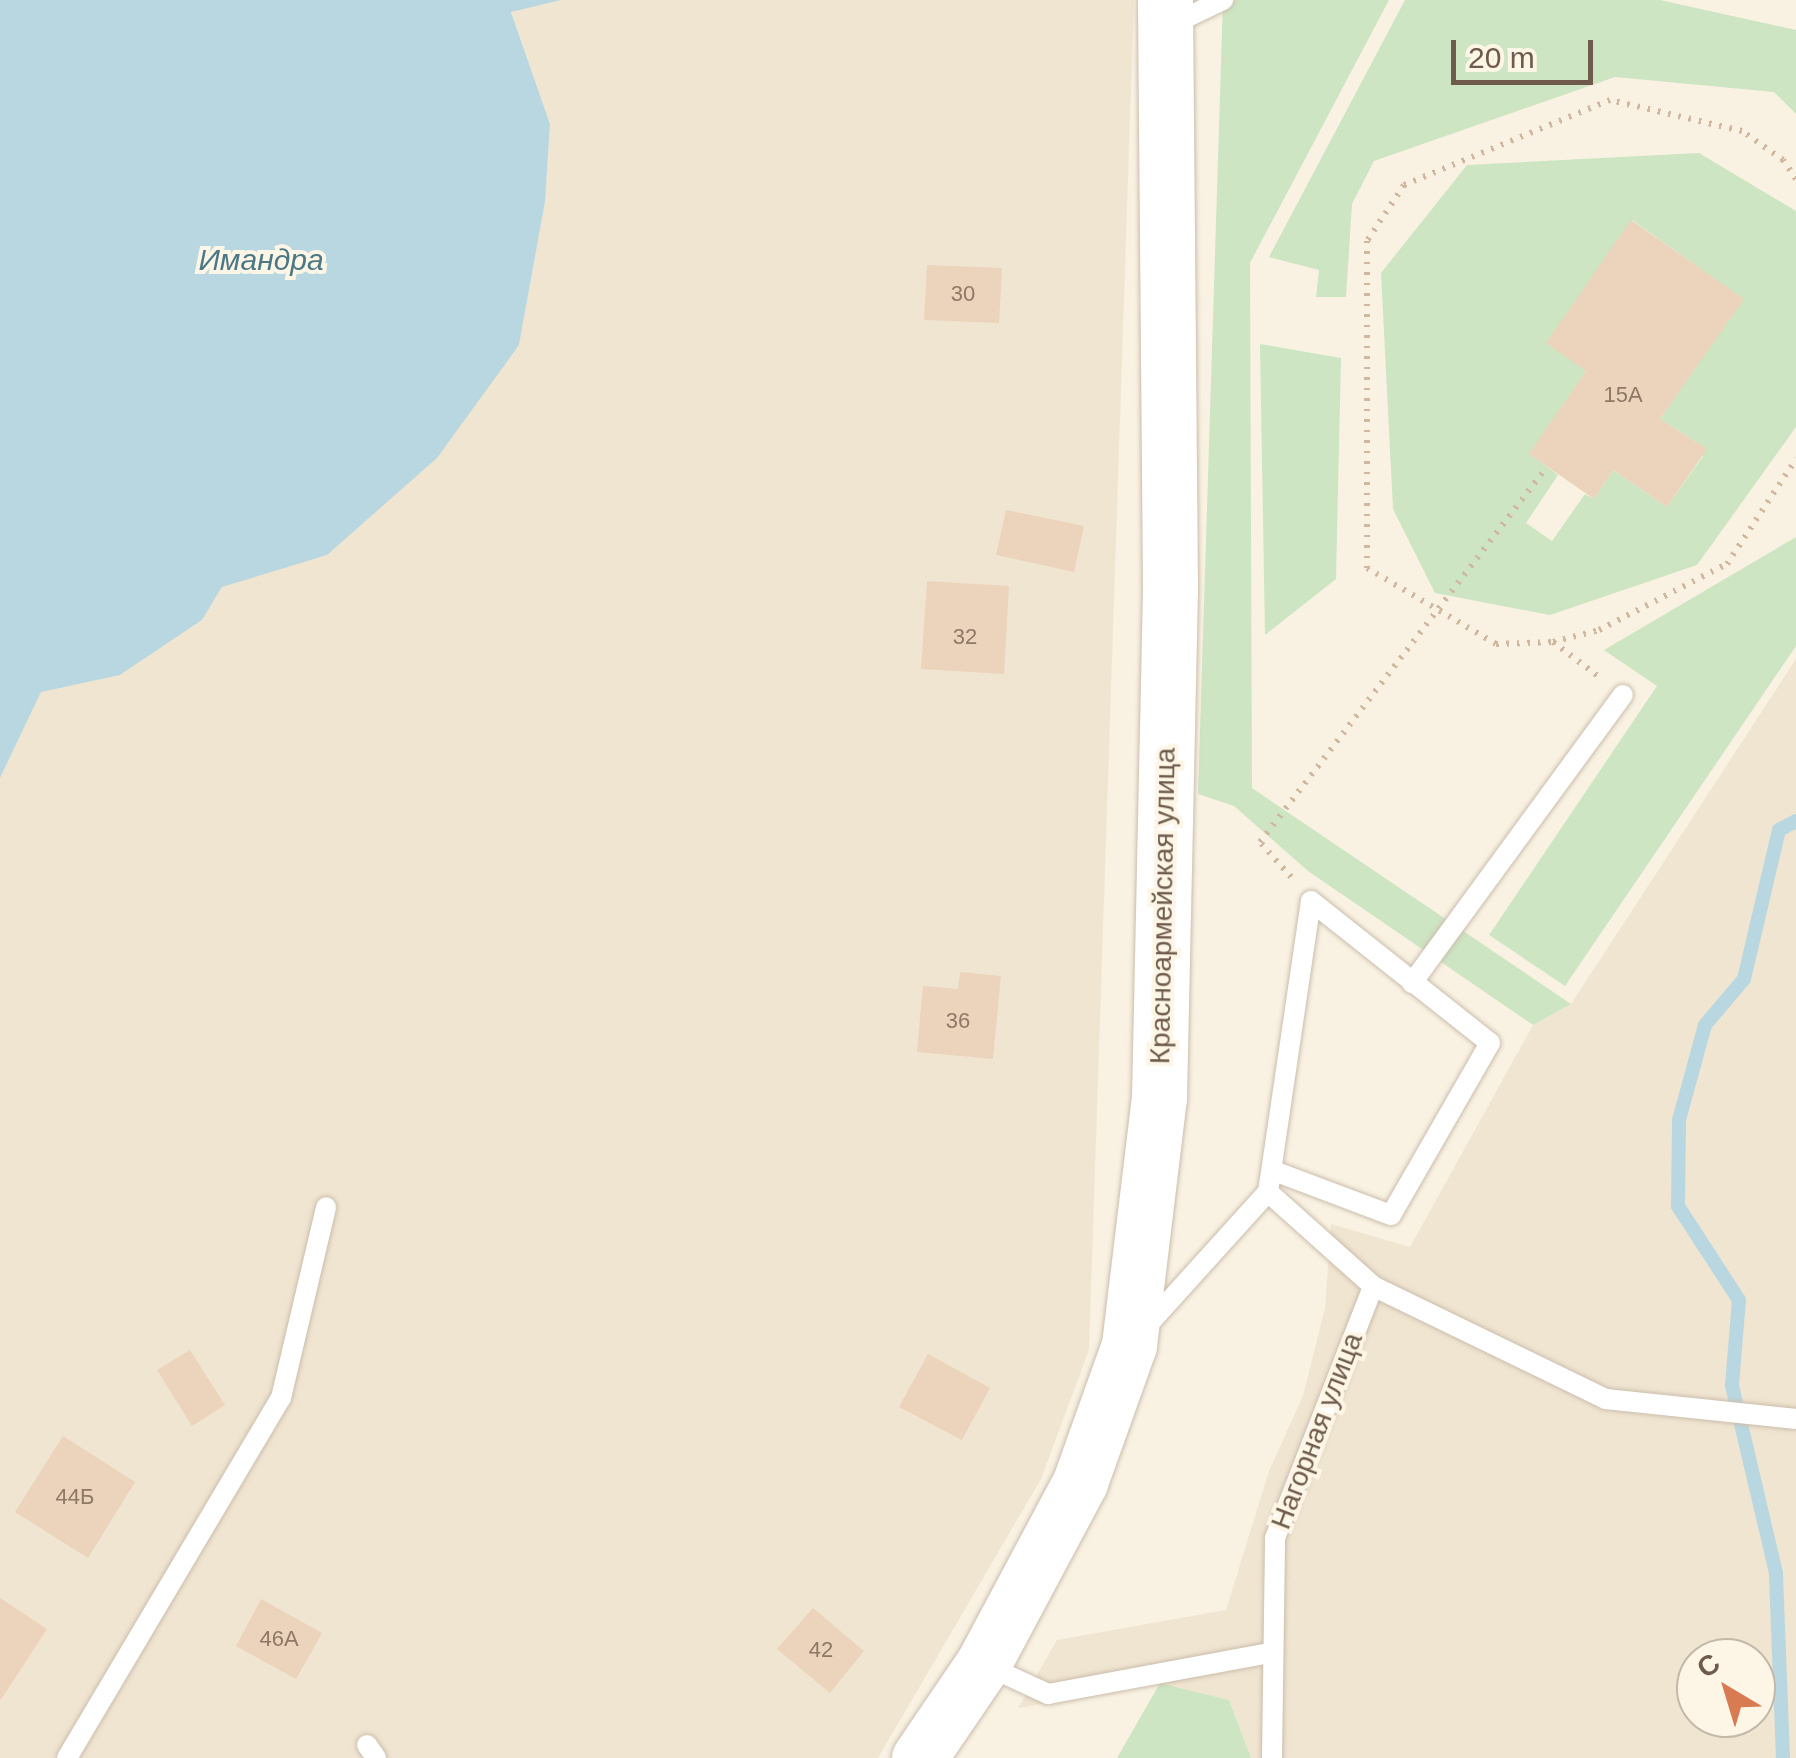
<!DOCTYPE html>
<html>
<head>
<meta charset="utf-8">
<style>
	body { margin:0 }
	#map { position:relative; width:1796px; height:1758px; overflow:hidden; background:#f9f2e2; font-family:Arial,sans-serif }
	div>[style] { position:absolute }
	.residential>* { inset:0; background:#f0e5d1 }
	.green>* { inset:0; background:#cde5c2 }
	.water>* { inset:0; background:#b9d7e0 }
	.stream>* { height:14px; margin:-7px; padding:0 7px; transform-origin:7px; border-radius:7px; background:#b9d7e0 }
	.building>* { inset:0; background:#ecd3bc }
	.path>* { height:6px; margin-top:-3px; transform-origin:0; background:repeating-linear-gradient(90deg,#d0b7a0 0 2.5px,transparent 0 10.5px) }
	.roads { filter:drop-shadow(0 0 2px #cbbdad) drop-shadow(0 0 2px #cbbdad) }
	.lane>* { height:20px; margin:-10px; padding:0 10px; transform-origin:10px; border-radius:10px; background:#fff }
	.secondary>* { height:55px; margin:-27.5px; padding:0 27.5px; transform-origin:27.5px; border-radius:27.5px; background:#fff }
	span { translate:-50% -50%; white-space:nowrap; text-align:center; line-height:1.15; -webkit-text-stroke:8px #fdf6e7; paint-order:stroke }
	.number-label { font-size:22px; color:#8e7967 }
	.number-label span { -webkit-text-stroke-width:0 }
	.street-label { font-size:28px; color:#6e5b4b }
	.water-label { font-size:30px; color:#4b7886; font-style:italic }
	.north { position:absolute; left:1676px; top:1638px; width:100px; height:100px; box-sizing:border-box; background:#fdf6e7; border:2px solid #c4b8a9; border-radius:50%; rotate:322deg; font-size:28px; font-weight:700; line-height:40px; text-align:center; color:#6e5b4b }
	.north::after { content:''; display:block; margin:auto; width:35px; height:45px; background:#d87b52; clip-path:polygon(50% 0,100% 100%,50% 72%,0 100%) }
	.scale { position:absolute; left:1451px; top:40px; width:142px; height:45px; box-sizing:border-box; border:5px solid #6e5b4b; border-top:0; padding-left:12px; font-size:30px; line-height:35px; white-space:nowrap; color:#6e5b4b; -webkit-text-stroke:8px #fdf6e7; paint-order:stroke }
</style>
</head>
<body>
<div id="map">
	<div class="residential">
		<i style="clip-path:polygon(561px 0,1134px 0,1089px 1350px,1041px 1479px,878px 1758px,0 1758px,0 778px,41px 691px,120px 675px,202px 620px,222px 587px,327px 554px,519px 345px,545px 202px,550px 124px,511px 11px)"></i>
		<i style="clip-path:polygon(evenodd,1796px 659px,1796px 1758px,1251px 1758px,1229px 1700px,1160px 1683px,1018px 1708px,1057px 1640px,1226px 1610px,1269px 1471px,1303px 1396px,1325px 1308px,1331px 1224px,1410px 1247px,1533px 1025px,1571px 1004px,1796px 659px,1696px 1658px,1756px 1658px,1756px 1718px,1696px 1718px,1696px 1658px)"></i>
	</div>
	<div class="green">
		<i style="clip-path:polygon(1223px 0,1389px 0,1250px 263px,1252px 788px,1571px 1004px,1533px 1025px,1308px 871px,1234px 806px,1198px 794px)"></i>
		<i style="clip-path:polygon(1405px 0,1660px 0,1796px 30px,1796px 114px,1774px 92px,1615px 77px,1374px 161px,1352px 204px,1346px 297px,1316px 297px,1319px 270px,1269px 257px)"></i>
		<i style="clip-path:polygon(evenodd,1699px 153px,1796px 211px,1796px 427px,1697px 565px,1550px 615px,1435px 593px,1393px 509px,1381px 273px,1467px 165px,1699px 153px,1632px 220px,1743px 299px,1660px 419px,1696px 442px,1703px 456px,1667px 507px,1613px 470px,1594px 499px,1585px 494px,1552px 541px,1526px 523px,1558px 475px,1530px 454px,1586px 371px,1632px 220px)"></i>
		<i style="clip-path:polygon(1260px 344px,1341px 358px,1336px 579px,1265px 635px)"></i>
		<i style="clip-path:polygon(1796px 537px,1796px 646px,1565px 986px,1489px 935px,1657px 686px,1604px 650px)"></i>
		<i style="clip-path:polygon(1160px 1683px,1229px 1700px,1251px 1758px,1117px 1758px)"></i>
	</div>
	<div class="water">
		<i style="clip-path:polygon(0 0,561px 0,511px 12px,550px 124px,545px 202px,519px 345px,437px 458px,327px 555px,222px 587px,202px 620px,120px 675px,41px 692px,0 778px)"></i>
	</div>
	<div class="stream">
		<i style="left:1783px;top:1758px;width:185px;rotate:-92.2deg"></i>
		<i style="left:1776px;top:1573px;width:193px;rotate:-103.2deg"></i>
		<i style="left:1732px;top:1385px;width:85px;rotate:-85.3deg"></i>
		<i style="left:1739px;top:1300px;width:112px;rotate:-123deg"></i>
		<i style="left:1678px;top:1206px;width:86px;rotate:-89.3deg"></i>
		<i style="left:1679px;top:1120px;width:98px;rotate:-74.7deg"></i>
		<i style="left:1705px;top:1025px;width:60px;rotate:-49.7deg"></i>
		<i style="left:1744px;top:979px;width:153px;rotate:-76.8deg"></i>
		<i style="left:1779px;top:830px;width:19px;rotate:-28deg"></i>
	</div>
	<div class="building">
		<i style="clip-path:polygon(1631px 220px,1744px 299px,1660px 419px,1707px 449px,1667px 507px,1613px 470px,1594px 499px,1529px 454px,1586px 371px,1546px 343px)"></i>
		<i style="clip-path:polygon(927px 265px,1002px 268px,999px 323px,924px 320px)"></i>
		<i style="clip-path:polygon(1006px 510px,1084px 526px,1074px 572px,996px 555px)"></i>
		<i style="clip-path:polygon(927px 581px,1009px 586px,1004px 674px,921px 669px)"></i>
		<i style="clip-path:polygon(960px 972px,1001px 976px,993px 1059px,917px 1052px,923px 986px,958px 989px)"></i>
		<i style="clip-path:polygon(190px 1350px,225px 1405px,192px 1426px,157px 1370px)"></i>
		<i style="clip-path:polygon(928px 1354px,990px 1388px,962px 1440px,899px 1407px)"></i>
		<i style="clip-path:polygon(63px 1436px,135px 1482px,88px 1558px,15px 1512px)"></i>
		<i style="clip-path:polygon(0 1598px,47px 1629px,0 1701px)"></i>
		<i style="clip-path:polygon(261px 1599px,322px 1633px,296px 1679px,236px 1646px)"></i>
		<i style="clip-path:polygon(813px 1608px,864px 1651px,830px 1693px,777px 1649px)"></i>
	</div>
	<div class="path">
		<i style="left:1796px;top:179px;width:23px;rotate:-124deg"></i>
		<i style="left:1783px;top:160px;width:50px;rotate:-144.7deg"></i>
		<i style="left:1742px;top:131px;width:136px;rotate:-166.8deg"></i>
		<i style="left:1610px;top:100px;width:223px;rotate:157.6deg"></i>
		<i style="left:1404px;top:185px;width:67px;rotate:123.5deg"></i>
		<i style="left:1367px;top:241px;width:327px;rotate:90deg"></i>
		<i style="left:1367px;top:568px;width:150px;rotate:30.5deg"></i>
		<i style="left:1496px;top:644px;width:57px;rotate:-2deg"></i>
		<i style="left:1553px;top:642px;width:48px;rotate:-14.6deg"></i>
		<i style="left:1599px;top:630px;width:144px;rotate:-27.3deg"></i>
		<i style="left:1727px;top:564px;width:126px;rotate:-56.7deg"></i>
		<i style="left:1553px;top:642px;width:56px;rotate:37.1deg"></i>
		<i style="left:1291px;top:877px;width:47px;rotate:-131.5deg"></i>
		<i style="left:1260px;top:842px;width:472px;rotate:-52.6deg"></i>
	</div>
	<div class="roads">
		<div class="lane">
			<i style="left:1171px;top:25px;width:58px;rotate:-25.7deg"></i>
			<i style="left:1412px;top:983px;width:357px;rotate:-53.8deg"></i>
			<i style="left:1268px;top:1192px;width:141px;rotate:41.8deg"></i>
			<i style="left:1373px;top:1286px;width:259px;rotate:25.9deg"></i>
			<i style="left:1606px;top:1399px;width:191px;rotate:6deg"></i>
			<i style="left:1144px;top:1329px;width:185px;rotate:-47.9deg"></i>
			<i style="left:1268px;top:1192px;width:294px;rotate:-81.6deg"></i>
			<i style="left:1311px;top:901px;width:228px;rotate:38.4deg"></i>
			<i style="left:1490px;top:1043px;width:198px;rotate:119.9deg"></i>
			<i style="left:1391px;top:1215px;width:125px;rotate:-159.4deg"></i>
			<i style="left:983px;top:1664px;width:72px;rotate:24.8deg"></i>
			<i style="left:1048px;top:1694px;width:226px;rotate:-10.5deg"></i>
			<i style="left:367px;top:1745px;width:16px;rotate:55deg"></i>
			<i style="left:67px;top:1758px;width:419px;rotate:-59.3deg"></i>
			<i style="left:281px;top:1398px;width:196px;rotate:-76.7deg"></i>
			<i style="left:1272px;top:1758px;width:220px;rotate:-89.2deg"></i>
			<i style="left:1275px;top:1538px;width:270px;rotate:-68.7deg"></i>
		</div>
		<div class="secondary">
			<i style="left:919px;top:1758px;width:114px;rotate:-55.8deg"></i>
			<i style="left:983px;top:1664px;width:206px;rotate:-61.9deg"></i>
			<i style="left:1080px;top:1482px;width:145px;rotate:-70.3deg"></i>
			<i style="left:1129px;top:1345px;width:249px;rotate:-83.1deg"></i>
			<i style="left:1159px;top:1098px;width:510px;rotate:-88.76deg"></i>
			<i style="left:1170px;top:588px;width:588px;rotate:-90.49deg"></i>
		</div>
	</div>
	<div class="number-label">
		<span style="left:963px;top:294px">30</span>
		<span style="left:1623px;top:395px">15А</span>
		<span style="left:965px;top:637px">32</span>
		<span style="left:958px;top:1021px">36</span>
		<span style="left:75px;top:1497px">44Б</span>
		<span style="left:279px;top:1639px">46А</span>
		<span style="left:821px;top:1650px">42</span>
	</div>
	<div class="street-label">
		<span style="left:1163px;top:906px;rotate:-89deg">Красноармейская улица</span>
		<span style="left:1317px;top:1431px;rotate:-69deg">Нагорная улица</span>
	</div>
	<div class="water-label">
		<span style="left:261px;top:260px">Имандра</span>
	</div>
	<div class="north">С</div>
	<div class="scale">20 m</div>
</div>
</body>
</html>
